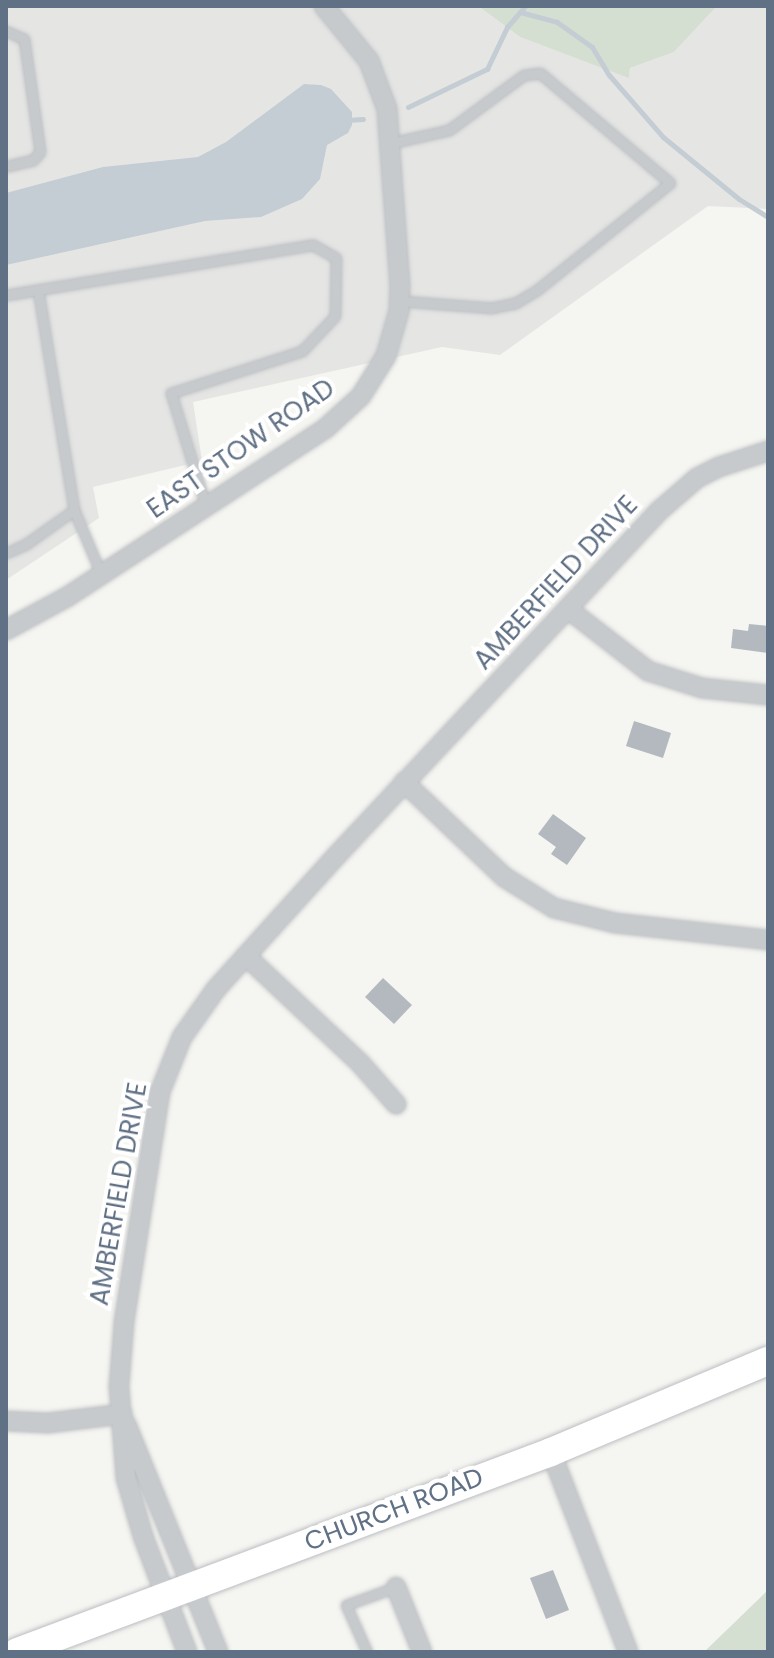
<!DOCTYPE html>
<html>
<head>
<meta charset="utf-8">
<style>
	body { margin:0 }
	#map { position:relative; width:774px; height:1658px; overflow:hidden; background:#f5f5f1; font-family:Poppins,sans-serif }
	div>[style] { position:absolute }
	.built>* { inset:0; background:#e5e6e4 }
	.green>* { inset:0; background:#d4ded1 }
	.water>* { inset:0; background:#c4cdd3 }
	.stream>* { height:5px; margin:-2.5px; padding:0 2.5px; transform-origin:2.5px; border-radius:2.5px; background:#c4cdd3 }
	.building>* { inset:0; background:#b3b9bf }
	.roads { filter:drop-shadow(0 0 2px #bbbec2) drop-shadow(0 0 2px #bbbec2) }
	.lane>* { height:9px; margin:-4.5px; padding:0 4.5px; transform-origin:4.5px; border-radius:4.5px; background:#c7cacd }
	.street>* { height:18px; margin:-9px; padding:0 9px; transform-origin:9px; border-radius:9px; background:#c7cacd }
	.primary>* { height:28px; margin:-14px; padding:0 14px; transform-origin:14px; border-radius:14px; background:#fff }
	span { translate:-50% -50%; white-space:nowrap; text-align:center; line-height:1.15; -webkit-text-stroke:8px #fff; paint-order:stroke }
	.street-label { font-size:26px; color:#617185 }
	.frame { position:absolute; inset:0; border:8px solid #617185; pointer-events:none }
</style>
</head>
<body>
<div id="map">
	<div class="built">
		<i style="clip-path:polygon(6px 6px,478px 6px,520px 37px,629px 77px,630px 68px,674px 52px,717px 6px,768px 6px,768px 209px,708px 206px,500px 355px,442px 347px,193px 402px,202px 461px,93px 487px,99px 518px,6px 580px)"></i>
	</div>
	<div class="green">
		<i style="clip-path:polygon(478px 6px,717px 6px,674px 52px,630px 68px,629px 78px,520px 37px)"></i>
		<i style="clip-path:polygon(768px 1590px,768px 1652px,704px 1652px)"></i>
	</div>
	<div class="water">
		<i style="clip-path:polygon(304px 84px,321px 85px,331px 89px,352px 112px,352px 125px,348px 133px,327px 145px,320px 179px,302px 199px,261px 217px,205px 221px,6px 265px,6px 193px,103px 167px,198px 157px,226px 142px)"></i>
	</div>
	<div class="stream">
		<i style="left:520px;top:12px;width:38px;rotate:15deg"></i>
		<i style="left:557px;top:22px;width:43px;rotate:35.5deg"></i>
		<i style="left:592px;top:47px;width:33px;rotate:59deg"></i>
		<i style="left:609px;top:75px;width:82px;rotate:48.9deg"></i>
		<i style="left:663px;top:137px;width:98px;rotate:39.2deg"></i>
		<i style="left:739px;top:199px;width:34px;rotate:32deg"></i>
		<i style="left:408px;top:107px;width:88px;rotate:-25.7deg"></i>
		<i style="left:487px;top:69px;width:47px;rotate:-64.5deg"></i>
		<i style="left:507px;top:27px;width:28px;rotate:-49deg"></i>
		<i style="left:347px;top:120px;width:16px;rotate:-4deg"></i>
	</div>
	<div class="building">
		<i style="clip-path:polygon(749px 624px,768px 626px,768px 653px,731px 648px,733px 629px,748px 631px)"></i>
		<i style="clip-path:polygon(634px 721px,671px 733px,663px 758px,626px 746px)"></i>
		<i style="clip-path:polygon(553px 814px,586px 838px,567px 865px,551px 854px,556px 847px,538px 834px)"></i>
		<i style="clip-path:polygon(383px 978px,412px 1005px,394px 1024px,365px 997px)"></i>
		<i style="clip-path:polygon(553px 1570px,569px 1610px,546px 1619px,530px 1578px)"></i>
	</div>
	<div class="roads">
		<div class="lane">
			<i style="left:6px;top:31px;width:20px;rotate:24deg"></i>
			<i style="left:24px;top:39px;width:114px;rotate:81.9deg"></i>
			<i style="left:40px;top:152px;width:11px;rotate:131deg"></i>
			<i style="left:33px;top:160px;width:28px;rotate:167deg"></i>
			<i style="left:391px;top:143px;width:59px;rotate:-12.6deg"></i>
			<i style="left:449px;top:130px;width:93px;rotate:-36.3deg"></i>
			<i style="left:524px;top:75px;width:16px;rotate:-7deg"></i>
			<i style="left:540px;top:73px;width:170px;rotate:40.2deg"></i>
			<i style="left:670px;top:183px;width:171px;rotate:141.2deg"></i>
			<i style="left:537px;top:290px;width:26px;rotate:149deg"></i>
			<i style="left:515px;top:303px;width:25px;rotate:168deg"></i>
			<i style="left:491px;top:308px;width:92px;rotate:-175.6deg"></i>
			<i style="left:38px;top:290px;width:223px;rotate:80.7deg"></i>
			<i style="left:6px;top:295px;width:311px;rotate:-9.3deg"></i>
			<i style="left:313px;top:245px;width:26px;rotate:29deg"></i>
			<i style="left:336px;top:258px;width:58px;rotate:91deg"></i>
			<i style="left:335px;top:316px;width:48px;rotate:133.3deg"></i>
			<i style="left:302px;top:351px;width:138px;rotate:162.2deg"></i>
			<i style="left:171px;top:393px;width:119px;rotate:72.9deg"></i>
			<i style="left:6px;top:553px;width:22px;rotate:-24deg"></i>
			<i style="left:26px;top:544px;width:59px;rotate:-35.3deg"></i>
			<i style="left:74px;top:510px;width:69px;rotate:67.1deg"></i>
			<i style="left:367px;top:1652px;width:51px;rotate:-114.1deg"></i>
			<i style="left:346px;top:1605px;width:53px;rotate:-19.8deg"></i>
		</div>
		<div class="street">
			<i style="left:568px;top:609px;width:101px;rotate:37.8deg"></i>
			<i style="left:648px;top:671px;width:57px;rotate:17.5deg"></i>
			<i style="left:702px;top:688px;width:66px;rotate:6.1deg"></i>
			<i style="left:6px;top:630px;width:69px;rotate:-28.4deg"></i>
			<i style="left:67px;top:597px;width:309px;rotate:-33.1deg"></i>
			<i style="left:326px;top:428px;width:47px;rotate:-42.4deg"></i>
			<i style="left:361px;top:396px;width:47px;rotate:-58deg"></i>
			<i style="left:386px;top:356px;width:47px;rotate:-73.9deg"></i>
			<i style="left:399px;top:311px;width:25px;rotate:-88deg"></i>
			<i style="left:400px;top:286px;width:177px;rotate:-94.2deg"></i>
			<i style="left:387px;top:109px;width:51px;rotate:-110.6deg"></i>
			<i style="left:369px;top:61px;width:71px;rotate:-129.3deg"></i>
			<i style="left:404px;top:782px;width:138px;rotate:43.5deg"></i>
			<i style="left:504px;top:877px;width:59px;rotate:31.8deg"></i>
			<i style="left:554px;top:908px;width:63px;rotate:13.8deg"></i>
			<i style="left:615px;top:923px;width:154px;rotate:6.3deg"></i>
			<i style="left:246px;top:956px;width:156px;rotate:43.2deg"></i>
			<i style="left:360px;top:1063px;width:55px;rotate:48.7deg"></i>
			<i style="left:6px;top:1421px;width:42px;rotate:2.7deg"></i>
			<i style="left:48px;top:1423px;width:75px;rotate:-6.9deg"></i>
			<i style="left:126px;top:1424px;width:246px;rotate:68deg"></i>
			<i style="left:551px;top:1452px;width:214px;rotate:68.9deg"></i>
			<i style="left:396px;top:1587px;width:70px;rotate:68.2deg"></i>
			<i style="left:187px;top:1652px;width:124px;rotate:-110.8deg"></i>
			<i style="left:143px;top:1536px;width:60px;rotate:-106.3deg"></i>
			<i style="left:126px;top:1478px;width:92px;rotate:-94.4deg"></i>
			<i style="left:119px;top:1386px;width:64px;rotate:-85.5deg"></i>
			<i style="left:124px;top:1322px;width:233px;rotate:-81.1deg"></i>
			<i style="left:160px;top:1092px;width:59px;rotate:-68.2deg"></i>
			<i style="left:182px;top:1037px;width:59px;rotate:-54.7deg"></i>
			<i style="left:216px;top:989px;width:182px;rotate:-47.9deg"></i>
			<i style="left:338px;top:854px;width:470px;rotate:-46.9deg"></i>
			<i style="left:659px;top:511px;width:50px;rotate:-41deg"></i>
			<i style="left:697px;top:478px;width:25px;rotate:-27deg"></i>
			<i style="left:719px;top:467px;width:52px;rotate:-18.1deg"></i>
		</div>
		<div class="primary">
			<i style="left:17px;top:1652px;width:570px;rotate:-20.53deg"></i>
			<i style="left:551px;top:1452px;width:235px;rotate:-22.8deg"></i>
		</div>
	</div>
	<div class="street-label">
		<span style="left:241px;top:449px;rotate:-35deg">EAST STOW ROAD</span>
		<span style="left:556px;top:583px;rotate:-47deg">AMBERFIELD DRIVE</span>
		<span style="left:119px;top:1194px;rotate:-80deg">AMBERFIELD DRIVE</span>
		<span style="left:394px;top:1510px;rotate:-21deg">CHURCH ROAD</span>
	</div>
	<div class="frame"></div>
</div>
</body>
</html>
